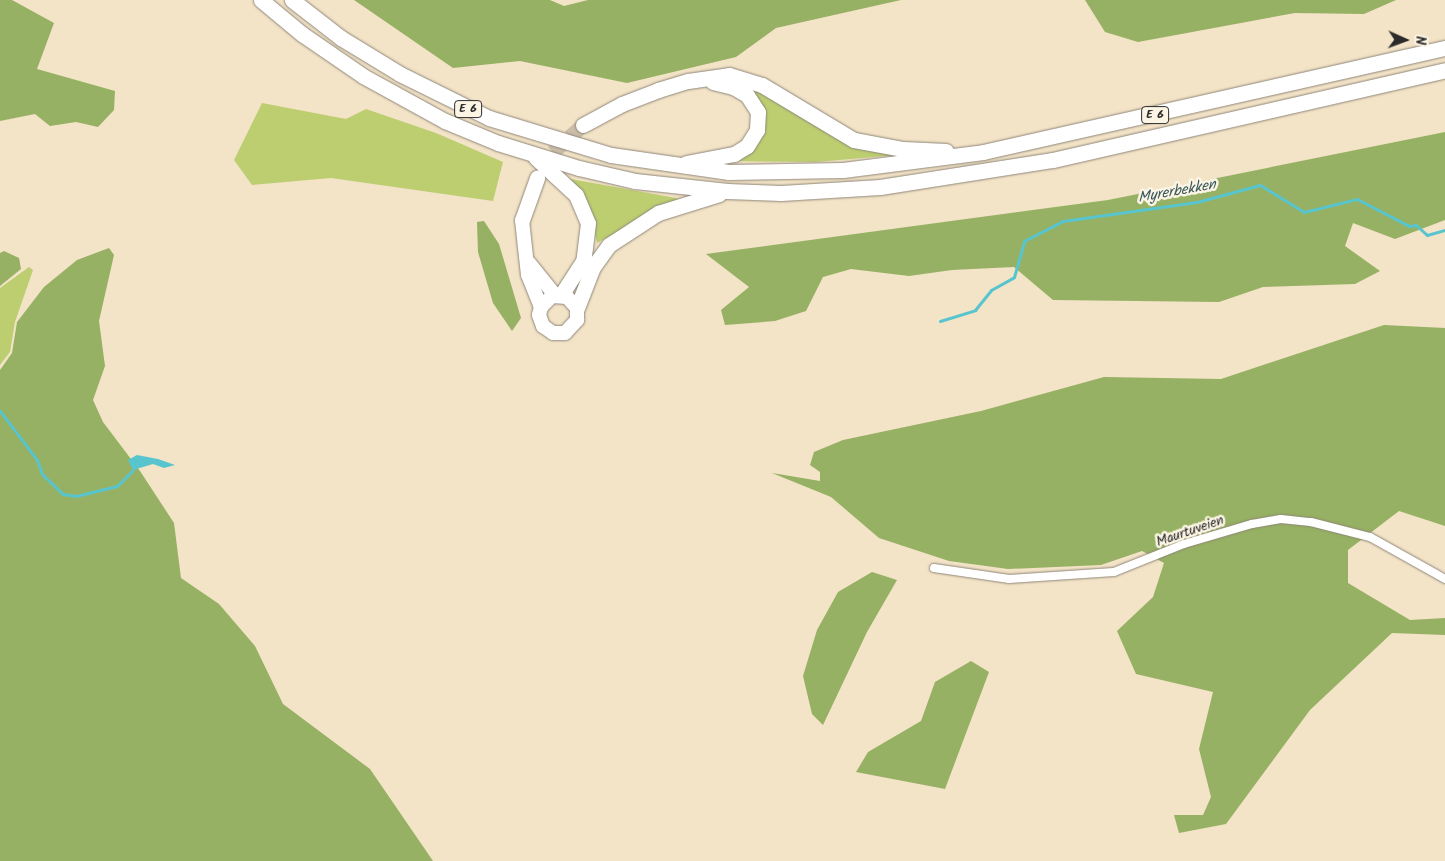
<!DOCTYPE html>
<html>
<head>
<meta charset="utf-8">
<style>
	body { margin:0 }
	#map { position:relative; width:1445px; height:861px; overflow:hidden; background:#f3e3c7; font-family:Kalam,sans-serif }
	div>[style] { position:absolute }
	.green>* { inset:0; background:#bdce71 }
	.forest>* { inset:0; background:#96b163 }
	.water>* { inset:0; background:#58c5ce }
	.stream>* { height:3px; margin:-1.5px; padding:0 1.5px; transform-origin:1.5px; border-radius:1.5px; background:#58c5ce }
	.motorway-tunnel>* { height:15px; margin-top:-7.5px; transform-origin:0; background:repeating-linear-gradient(90deg,#cbbea8 0 15px,transparent 0 23px) }
	.roads { filter:drop-shadow(0 0 1px #8f8779) drop-shadow(0 0 1px #8f8779) }
	.minor>* { height:8px; margin:-4px; padding:0 4px; transform-origin:4px; border-radius:4px; background:#fff }
	.trunk>* { height:14px; margin:-7px; padding:0 7px; transform-origin:7px; border-radius:7px; background:#fff }
	.motorway>* { height:15px; margin:-7.5px; padding:0 7.5px; transform-origin:7.5px; border-radius:7.5px; background:#fff }
	span { translate:-50% -50%; white-space:nowrap; text-align:center; line-height:1.15; -webkit-text-stroke:5px #fcf5e5; paint-order:stroke }
	.shield-label span { padding:1px 4px; background:#fcf5e5; border:1px solid; border-radius:4px; -webkit-text-stroke-width:0 }
	.shield-label { font-size:12px; color:#2b2b2b; font-weight:700 }
	.street-label { font-size:14px; color:#2b2b2b }
	.water-label { font-size:15px; color:#38595c; font-style:italic }
	.north { position:absolute; left:1380px; top:15px; width:50px; height:50px; -webkit-text-stroke:4px #fcf5e5; paint-order:stroke; rotate:92deg; font-size:14px; font-weight:700; line-height:20px; text-align:center; color:#2b2b2b }
	.north::after { content:''; display:block; margin:auto; width:18px; height:22px; background:#2b2b2b; clip-path:polygon(50% 0,100% 100%,50% 72%,0 100%) }
</style>
</head>
<body>
<div id="map">
	<div class="green">
		<i style="clip-path:polygon(741px 82px,897px 155px,816px 162px,729px 161px,761px 136px)"></i>
		<i style="clip-path:polygon(262px 103px,346px 119px,366px 109px,436px 133px,503px 162px,493px 201px,331px 178px,252px 185px,234px 160px)"></i>
		<i style="clip-path:polygon(565px 178px,676px 198px,678px 199px,597px 243px,588px 203px)"></i>
		<i style="clip-path:polygon(29px 267px,33px 270px,15px 322px,10px 352px,0 365px,0 288px)"></i>
	</div>
	<div class="forest">
		<i style="clip-path:polygon(0 0,12px 0,54px 23px,37px 69px,115px 91px,114px 110px,98px 127px,76px 122px,50px 126px,35px 114px,0 121px)"></i>
		<i style="clip-path:polygon(354px 0,550px 0,564px 6px,588px 0,901px 0,776px 28px,736px 57px,627px 83px,520px 61px,453px 68px)"></i>
		<i style="clip-path:polygon(1085px 0,1396px 0,1364px 14px,1295px 13px,1138px 42px,1105px 32px)"></i>
		<i style="clip-path:polygon(1445px 132px,1445px 220px,1395px 239px,1353px 223px,1345px 246px,1380px 271px,1355px 284px,1263px 287px,1219px 302px,1053px 300px,1014px 267px,952px 270px,909px 276px,851px 269px,823px 277px,806px 311px,775px 321px,725px 325px,721px 310px,749px 287px,706px 254px,1108px 200px)"></i>
		<i style="clip-path:polygon(484px 221px,499px 244px,521px 318px,512px 331px,493px 303px,478px 252px,477px 222px)"></i>
		<i style="clip-path:polygon(109px 248px,114px 255px,99px 321px,105px 366px,93px 400px,103px 422px,140px 471px,174px 523px,181px 578px,219px 604px,255px 646px,283px 704px,370px 769px,433px 861px,0 861px,0 370px,12px 353px,17px 322px,44px 287px,77px 260px)"></i>
		<i style="clip-path:polygon(4px 251px,19px 258px,21px 269px,0 286px,0 253px)"></i>
		<i style="clip-path:polygon(1384px 325px,1445px 328px,1445px 526px,1399px 511px,1348px 550px,1348px 583px,1410px 620px,1445px 618px,1445px 635px,1392px 633px,1310px 710px,1226px 824px,1179px 833px,1174px 815px,1203px 815px,1211px 797px,1199px 749px,1213px 692px,1136px 674px,1117px 631px,1153px 597px,1164px 563px,1142px 551px,1101px 565px,1008px 569px,949px 561px,879px 538px,831px 497px,772px 473px,820px 481px,820px 472px,810px 465px,814px 452px,843px 440px,981px 411px,1104px 377px,1221px 379px)"></i>
		<i style="clip-path:polygon(872px 572px,897px 580px,867px 632px,823px 725px,812px 714px,803px 676px,817px 630px,838px 592px)"></i>
		<i style="clip-path:polygon(971px 661px,989px 672px,945px 789px,856px 772px,868px 752px,921px 721px,935px 682px)"></i>
	</div>
	<div class="water">
		<i style="clip-path:polygon(137px 455px,158px 459px,175px 465px,164px 468px,153px 464px,133px 470px,128px 460px)"></i>
	</div>
	<div class="stream">
		<i style="left:940px;top:321px;width:37px;rotate:-17deg"></i>
		<i style="left:975px;top:310px;width:26px;rotate:-51deg"></i>
		<i style="left:991px;top:290px;width:26px;rotate:-29deg"></i>
		<i style="left:1014px;top:277px;width:37px;rotate:-74deg"></i>
		<i style="left:1024px;top:241px;width:44px;rotate:-27.1deg"></i>
		<i style="left:1063px;top:221px;width:135px;rotate:-8.1deg"></i>
		<i style="left:1197px;top:202px;width:65px;rotate:-15.1deg"></i>
		<i style="left:1260px;top:185px;width:52px;rotate:31.5deg"></i>
		<i style="left:1304px;top:212px;width:55px;rotate:-13.8deg"></i>
		<i style="left:1357px;top:199px;width:59px;rotate:27.4deg"></i>
		<i style="left:1409px;top:226px;width:7px;rotate:-8deg"></i>
		<i style="left:1416px;top:225px;width:15px;rotate:42deg"></i>
		<i style="left:1427px;top:235px;width:19px;rotate:-16deg"></i>
		<i style="left:0;top:411px;width:61px;rotate:52.9deg"></i>
		<i style="left:37px;top:460px;width:15px;rotate:70deg"></i>
		<i style="left:42px;top:474px;width:29px;rotate:44deg"></i>
		<i style="left:63px;top:494px;width:13px;rotate:9deg"></i>
		<i style="left:76px;top:496px;width:42px;rotate:-13.7deg"></i>
		<i style="left:117px;top:486px;width:23px;rotate:-45deg"></i>
	</div>
	<div class="motorway-tunnel">
		<i style="left:542px;top:170px;width:21px;rotate:-59deg"></i>
		<i style="left:553px;top:152px;width:40px;rotate:-42deg"></i>
	</div>
	<div class="roads">
		<div class="minor">
			<i style="left:934px;top:568px;width:76px;rotate:8.3deg"></i>
			<i style="left:1009px;top:579px;width:105px;rotate:-3.8deg"></i>
			<i style="left:1114px;top:572px;width:75px;rotate:-21.8deg"></i>
			<i style="left:1184px;top:544px;width:71px;rotate:-16.4deg"></i>
			<i style="left:1252px;top:524px;width:29px;rotate:-10deg"></i>
			<i style="left:1281px;top:519px;width:30px;rotate:6deg"></i>
			<i style="left:1311px;top:522px;width:61px;rotate:14.3deg"></i>
			<i style="left:1370px;top:537px;width:86px;rotate:29.2deg"></i>
		</div>
		<div class="trunk">
			<i style="left:522px;top:220px;width:55px;rotate:83.8deg"></i>
			<i style="left:528px;top:275px;width:35px;rotate:68deg"></i>
			<i style="left:541px;top:307px;width:8px;rotate:104deg"></i>
			<i style="left:539px;top:315px;width:12px;rotate:70deg"></i>
			<i style="left:543px;top:326px;width:12px;rotate:35deg"></i>
			<i style="left:553px;top:333px;width:12px"></i>
			<i style="left:565px;top:333px;width:18px;rotate:-47deg"></i>
			<i style="left:577px;top:320px;width:12px;rotate:-90deg"></i>
			<i style="left:577px;top:308px;width:15px;rotate:-132deg"></i>
			<i style="left:567px;top:297px;width:15px;rotate:-176deg"></i>
			<i style="left:552px;top:296px;width:16px;rotate:135deg"></i>
			<i style="left:529px;top:263px;width:41px;rotate:50.9deg"></i>
		</div>
		<div class="motorway">
			<i style="left:261px;top:0;width:53px;rotate:39.7deg"></i>
			<i style="left:302px;top:34px;width:74px;rotate:34.5deg"></i>
			<i style="left:363px;top:76px;width:94px;rotate:28.8deg"></i>
			<i style="left:445px;top:121px;width:57px;rotate:22.5deg"></i>
			<i style="left:498px;top:143px;width:85px;rotate:17.2deg"></i>
			<i style="left:579px;top:168px;width:57px;rotate:13.1deg"></i>
			<i style="left:635px;top:181px;width:93px;rotate:6.2deg"></i>
			<i style="left:727px;top:191px;width:54px;rotate:2.1deg"></i>
			<i style="left:781px;top:193px;width:99px;rotate:-3.5deg"></i>
			<i style="left:880px;top:187px;width:175px;rotate:-8.9deg"></i>
			<i style="left:1053px;top:160px;width:402px;rotate:-12.9deg"></i>
			<i style="left:292px;top:0;width:62px;rotate:37.8deg"></i>
			<i style="left:341px;top:38px;width:69px;rotate:31.4deg"></i>
			<i style="left:400px;top:74px;width:99px;rotate:26.3deg"></i>
			<i style="left:489px;top:118px;width:127px;rotate:16.9deg"></i>
			<i style="left:611px;top:155px;width:119px;rotate:8.2deg"></i>
			<i style="left:729px;top:172px;width:114px;rotate:-1deg"></i>
			<i style="left:843px;top:170px;width:141px;rotate:-7.3deg"></i>
			<i style="left:983px;top:152px;width:474px;rotate:-12.7deg"></i>
			<i style="left:583px;top:125px;width:44px;rotate:-28.3deg"></i>
			<i style="left:622px;top:104px;width:39px;rotate:-21deg"></i>
			<i style="left:658px;top:90px;width:31px;rotate:-17deg"></i>
			<i style="left:688px;top:81px;width:41px;rotate:-8.3deg"></i>
			<i style="left:729px;top:75px;width:34px;rotate:17deg"></i>
			<i style="left:762px;top:85px;width:107px;rotate:30.9deg"></i>
			<i style="left:854px;top:140px;width:50px;rotate:10.4deg"></i>
			<i style="left:903px;top:149px;width:43px;rotate:2.7deg"></i>
			<i style="left:536px;top:158px;width:54px;rotate:42.8deg"></i>
			<i style="left:576px;top:195px;width:30px;rotate:67deg"></i>
			<i style="left:588px;top:223px;width:38px;rotate:97deg"></i>
			<i style="left:583px;top:261px;width:40px;rotate:122.9deg"></i>
			<i style="left:686px;top:163px;width:49px;rotate:-10.6deg"></i>
			<i style="left:734px;top:154px;width:15px;rotate:-32deg"></i>
			<i style="left:747px;top:146px;width:19px;rotate:-58deg"></i>
			<i style="left:757px;top:130px;width:18px;rotate:-87deg"></i>
			<i style="left:758px;top:112px;width:20px;rotate:-123deg"></i>
			<i style="left:747px;top:95px;width:16px;rotate:-150deg"></i>
			<i style="left:733px;top:87px;width:21px;rotate:-166deg"></i>
			<i style="left:522px;top:220px;width:45px;rotate:-70.3deg"></i>
			<i style="left:577px;top:308px;width:44px;rotate:-68.7deg"></i>
			<i style="left:593px;top:267px;width:27px;rotate:-54deg"></i>
			<i style="left:609px;top:245px;width:59px;rotate:-33.1deg"></i>
			<i style="left:658px;top:213px;width:64px;rotate:-17.3deg"></i>
		</div>
	</div>
	<div class="shield-label">
		<span style="left:468px;top:109px">E 6</span>
		<span style="left:1155px;top:115px">E 6</span>
	</div>
	<div class="street-label">
		<span style="left:1190px;top:531px;rotate:-19deg">Maurtuveien</span>
	</div>
	<div class="water-label">
		<span style="left:1177px;top:192px;rotate:-10deg">Myrerbekken</span>
	</div>
	<div class="north">N</div>
</div>
</body>
</html>
